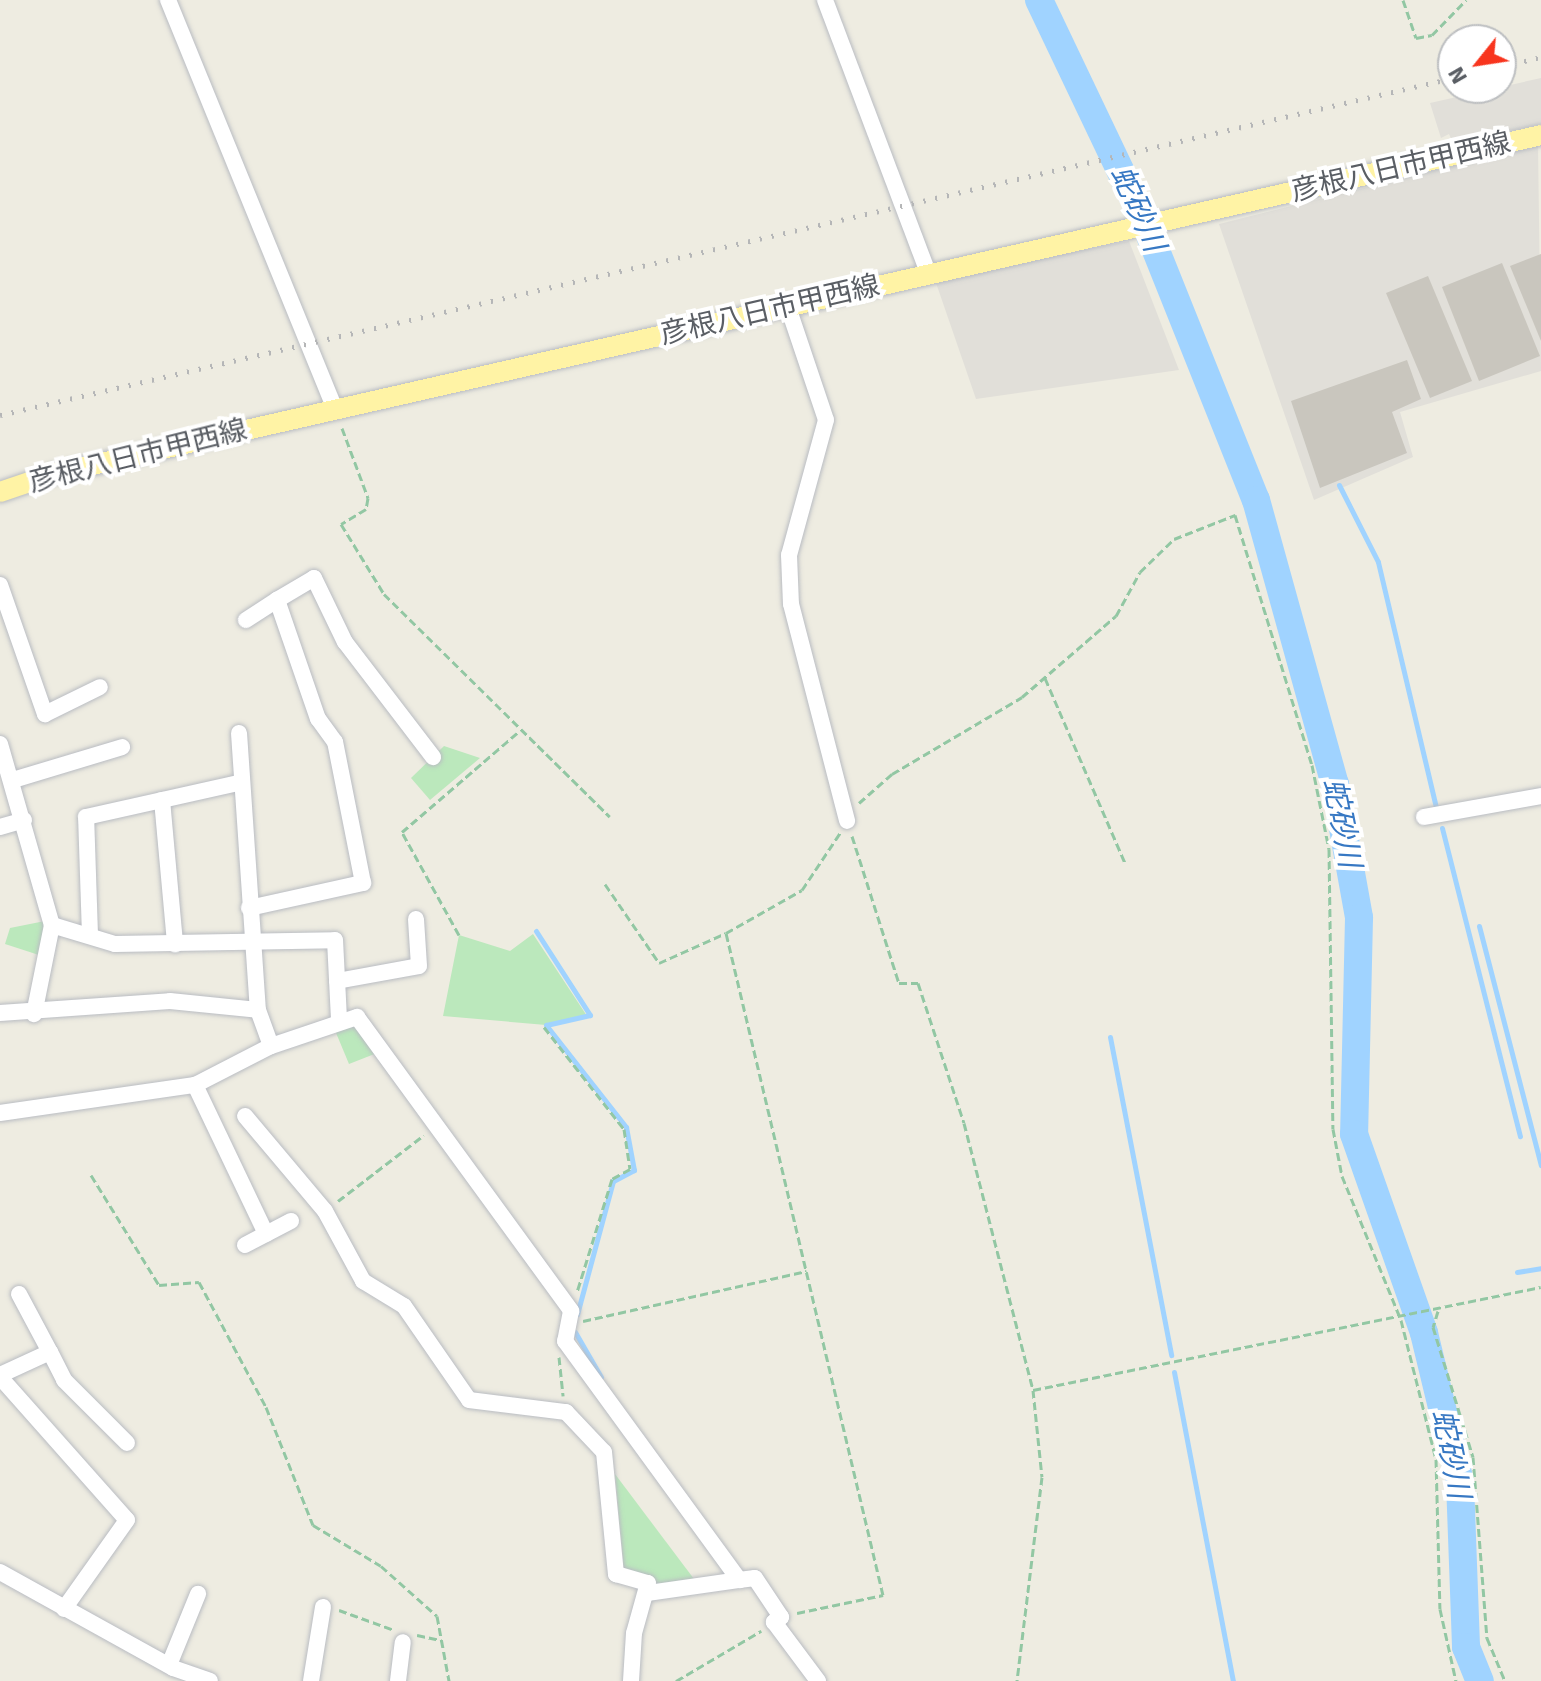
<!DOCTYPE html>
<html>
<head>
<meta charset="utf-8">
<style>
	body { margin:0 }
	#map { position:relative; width:1541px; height:1681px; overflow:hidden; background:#eeece1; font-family:Signika,"Noto Sans JP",sans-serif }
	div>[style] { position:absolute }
	.industrial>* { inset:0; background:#e1dfd9 }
	.green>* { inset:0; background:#bbe8bc }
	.stream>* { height:5px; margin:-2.5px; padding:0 2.5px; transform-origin:2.5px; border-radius:2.5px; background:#a0d3ff }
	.river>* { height:28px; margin:-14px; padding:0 14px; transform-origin:14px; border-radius:14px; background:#a0d3ff }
	.building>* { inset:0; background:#c9c6be }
	.path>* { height:3px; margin-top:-1.5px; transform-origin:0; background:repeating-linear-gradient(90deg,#92c7a3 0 8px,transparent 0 12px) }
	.roads { filter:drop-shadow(0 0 2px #b9bcc2) drop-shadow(0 0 2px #b9bcc2) }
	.minor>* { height:16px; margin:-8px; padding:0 8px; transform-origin:8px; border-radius:8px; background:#fff }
	.major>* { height:20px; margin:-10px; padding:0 10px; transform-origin:10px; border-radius:10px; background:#fff3a5 }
	.rail>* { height:5px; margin-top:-2.5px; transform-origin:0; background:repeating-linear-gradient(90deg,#b5b6b7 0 2px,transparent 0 12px) }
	span { translate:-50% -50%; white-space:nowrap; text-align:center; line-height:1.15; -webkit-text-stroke:8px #fff; paint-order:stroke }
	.street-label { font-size:28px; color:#5a5e64 }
	.water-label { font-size:30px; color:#3778c3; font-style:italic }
	.north { position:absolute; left:1437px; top:24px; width:80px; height:80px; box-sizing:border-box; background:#fff; border:2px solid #bdbfc1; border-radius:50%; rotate:240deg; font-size:22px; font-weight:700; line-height:32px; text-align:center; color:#5a5e64 }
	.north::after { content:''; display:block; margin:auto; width:28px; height:36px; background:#f8351e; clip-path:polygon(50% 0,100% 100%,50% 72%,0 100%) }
</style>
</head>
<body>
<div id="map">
	<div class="industrial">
		<i style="clip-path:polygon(1541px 78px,1541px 124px,1453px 143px,1449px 134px,1441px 138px,1430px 103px)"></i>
		<i style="clip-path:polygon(1538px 145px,1541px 371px,1400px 412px,1413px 457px,1314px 500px,1219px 224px)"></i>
		<i style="clip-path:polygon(1129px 241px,1179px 370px,976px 399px,935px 280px)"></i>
	</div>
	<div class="green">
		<i style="clip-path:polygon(444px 746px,480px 758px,430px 800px,411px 778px)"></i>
		<i style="clip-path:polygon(45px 921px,42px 956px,5px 944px,10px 928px)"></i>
		<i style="clip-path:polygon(533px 934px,587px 1016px,546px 1025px,443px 1016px,459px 935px,510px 951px)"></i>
		<i style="clip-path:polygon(359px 1026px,377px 1053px,349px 1064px,334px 1028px)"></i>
		<i style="clip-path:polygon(615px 1474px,694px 1579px,652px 1586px,624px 1571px)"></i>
	</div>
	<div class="stream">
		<i style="left:1339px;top:485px;width:86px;rotate:63.1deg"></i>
		<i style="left:1378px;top:562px;width:256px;rotate:76.7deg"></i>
		<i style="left:1442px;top:828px;width:318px;rotate:75.8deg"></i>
		<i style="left:1479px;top:926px;width:247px;rotate:75.5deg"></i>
		<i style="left:536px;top:931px;width:100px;rotate:57.3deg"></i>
		<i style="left:590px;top:1015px;width:45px;rotate:167.2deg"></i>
		<i style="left:546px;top:1025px;width:130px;rotate:51.9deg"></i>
		<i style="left:626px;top:1127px;width:44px;rotate:79.5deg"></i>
		<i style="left:634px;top:1170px;width:24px;rotate:152deg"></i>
		<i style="left:613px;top:1181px;width:138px;rotate:105.1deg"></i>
		<i style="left:1110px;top:1037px;width:324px;rotate:79.1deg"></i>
		<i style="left:1517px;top:1272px;width:24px;rotate:-9deg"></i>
		<i style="left:575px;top:1332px;width:52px;rotate:60deg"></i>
		<i style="left:1174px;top:1372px;width:315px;rotate:79.2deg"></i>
	</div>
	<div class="river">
		<i style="left:1039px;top:0;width:242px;rotate:64.5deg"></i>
		<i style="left:1143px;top:218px;width:304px;rotate:68.2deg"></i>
		<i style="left:1256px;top:500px;width:295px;rotate:74.5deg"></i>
		<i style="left:1335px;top:784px;width:136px;rotate:79.8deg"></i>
		<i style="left:1359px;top:918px;width:216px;rotate:91.3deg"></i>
		<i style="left:1354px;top:1134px;width:211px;rotate:70.6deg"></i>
		<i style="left:1424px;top:1333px;width:153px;rotate:76.4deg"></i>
		<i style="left:1460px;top:1482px;width:165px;rotate:87.9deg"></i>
		<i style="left:1466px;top:1647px;width:37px;rotate:68deg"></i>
	</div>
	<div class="building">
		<i style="clip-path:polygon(1541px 254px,1541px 341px,1510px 266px)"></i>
		<i style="clip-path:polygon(1502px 263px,1540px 356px,1479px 381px,1442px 287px)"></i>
		<i style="clip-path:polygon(1428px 276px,1472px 381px,1430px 398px,1386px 293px)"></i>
		<i style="clip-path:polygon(1407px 360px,1421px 399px,1392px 412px,1407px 453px,1320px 488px,1291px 401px)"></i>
	</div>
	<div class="path">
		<i style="left:1403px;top:0;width:40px;rotate:71.1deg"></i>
		<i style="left:1416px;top:38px;width:16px;rotate:-11deg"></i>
		<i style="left:1432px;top:35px;width:49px;rotate:-45.8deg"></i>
		<i style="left:342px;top:428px;width:75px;rotate:69.6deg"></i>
		<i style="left:368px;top:498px;width:11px;rotate:100deg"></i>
		<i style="left:366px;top:509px;width:29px;rotate:149deg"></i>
		<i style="left:341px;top:524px;width:82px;rotate:58.4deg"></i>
		<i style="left:384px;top:594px;width:317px;rotate:44.6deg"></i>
		<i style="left:1045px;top:678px;width:202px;rotate:66.6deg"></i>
		<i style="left:859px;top:803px;width:44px;rotate:-41.3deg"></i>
		<i style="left:892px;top:774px;width:151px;rotate:-30.6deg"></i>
		<i style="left:1022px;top:697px;width:124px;rotate:-40.8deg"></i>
		<i style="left:1116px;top:616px;width:50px;rotate:-61.4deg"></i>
		<i style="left:1140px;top:572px;width:47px;rotate:-44.1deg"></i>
		<i style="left:1174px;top:539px;width:66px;rotate:-21.5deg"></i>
		<i style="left:1235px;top:515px;width:262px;rotate:72.9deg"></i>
		<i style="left:1312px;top:765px;width:86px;rotate:78.6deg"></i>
		<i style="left:1329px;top:849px;width:280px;rotate:89.2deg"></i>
		<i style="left:1333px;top:1129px;width:48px;rotate:79.2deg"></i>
		<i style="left:1342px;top:1176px;width:156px;rotate:67.7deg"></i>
		<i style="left:1401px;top:1320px;width:143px;rotate:75.9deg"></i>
		<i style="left:1436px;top:1459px;width:150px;rotate:88.5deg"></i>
		<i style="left:1440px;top:1609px;width:74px;rotate:77.5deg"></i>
		<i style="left:852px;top:836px;width:154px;rotate:72.3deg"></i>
		<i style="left:899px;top:983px;width:19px"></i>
		<i style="left:918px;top:983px;width:147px;rotate:71.8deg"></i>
		<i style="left:964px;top:1123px;width:276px;rotate:75.5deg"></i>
		<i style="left:1033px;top:1390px;width:87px;rotate:84.1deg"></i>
		<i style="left:1042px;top:1477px;width:206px;rotate:97deg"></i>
		<i style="left:605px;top:884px;width:96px;rotate:55.6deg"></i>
		<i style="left:659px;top:963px;width:73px;rotate:-24.1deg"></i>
		<i style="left:459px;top:935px;width:118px;rotate:-119deg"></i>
		<i style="left:402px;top:832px;width:152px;rotate:-40.7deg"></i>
		<i style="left:544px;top:1027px;width:130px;rotate:51.9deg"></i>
		<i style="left:624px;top:1129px;width:40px;rotate:81.5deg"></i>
		<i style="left:630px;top:1169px;width:21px;rotate:151deg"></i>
		<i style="left:612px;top:1179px;width:118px;rotate:107.2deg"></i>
		<i style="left:91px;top:1175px;width:129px;rotate:58.3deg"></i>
		<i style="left:159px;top:1285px;width:40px;rotate:-4.3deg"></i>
		<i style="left:199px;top:1282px;width:142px;rotate:61.8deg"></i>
		<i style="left:266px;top:1407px;width:127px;rotate:68.3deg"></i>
		<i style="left:313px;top:1525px;width:79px;rotate:31.1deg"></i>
		<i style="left:381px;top:1566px;width:75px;rotate:41.8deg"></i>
		<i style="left:437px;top:1616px;width:66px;rotate:79.5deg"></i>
		<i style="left:338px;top:1201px;width:108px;rotate:-37.5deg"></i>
		<i style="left:1438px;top:1311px;width:17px;rotate:107deg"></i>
		<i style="left:1433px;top:1327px;width:136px;rotate:72.9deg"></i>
		<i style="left:1473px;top:1457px;width:182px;rotate:85.6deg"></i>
		<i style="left:1487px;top:1638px;width:47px;rotate:67.3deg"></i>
		<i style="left:583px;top:1321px;width:229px;rotate:-12.6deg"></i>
		<i style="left:559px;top:1357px;width:39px;rotate:84deg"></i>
		<i style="left:1033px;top:1390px;width:518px;rotate:-11.46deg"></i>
		<i style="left:339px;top:1610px;width:59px;rotate:20deg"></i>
		<i style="left:797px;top:1613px;width:88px;rotate:-11.8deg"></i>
		<i style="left:883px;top:1595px;width:680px;rotate:-103.34deg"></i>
		<i style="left:726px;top:933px;width:87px;rotate:-29.5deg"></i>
		<i style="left:802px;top:890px;width:69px;rotate:-56.3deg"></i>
		<i style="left:417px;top:1635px;width:25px;rotate:12deg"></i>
		<i style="left:676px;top:1681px;width:99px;rotate:-30.5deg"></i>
	</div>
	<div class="roads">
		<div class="minor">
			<i style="left:168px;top:0;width:442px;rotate:67.8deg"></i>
			<i style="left:825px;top:0;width:292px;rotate:69.3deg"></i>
			<i style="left:788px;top:307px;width:119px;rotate:71.4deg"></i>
			<i style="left:826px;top:420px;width:140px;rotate:105.3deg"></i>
			<i style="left:789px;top:555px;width:49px;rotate:87.7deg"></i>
			<i style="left:791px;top:604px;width:224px;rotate:75.5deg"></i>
			<i style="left:0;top:585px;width:137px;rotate:70.8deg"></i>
			<i style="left:45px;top:714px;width:61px;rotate:-26.1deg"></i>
			<i style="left:246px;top:620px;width:37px;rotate:-33deg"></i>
			<i style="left:239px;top:733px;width:278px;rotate:86.1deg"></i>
			<i style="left:258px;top:1010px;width:38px;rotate:70deg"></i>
			<i style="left:0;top:744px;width:188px;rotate:74deg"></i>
			<i style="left:52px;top:925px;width:91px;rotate:101.4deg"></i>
			<i style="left:13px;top:780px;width:114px;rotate:-16.8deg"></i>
			<i style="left:162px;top:800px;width:145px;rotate:84.8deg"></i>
			<i style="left:1424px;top:817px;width:119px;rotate:-10.2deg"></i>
			<i style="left:0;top:827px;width:25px;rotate:-16deg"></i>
			<i style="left:249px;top:908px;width:117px;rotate:-12.4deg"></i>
			<i style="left:363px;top:883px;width:144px;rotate:-101.2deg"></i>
			<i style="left:335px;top:742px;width:29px;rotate:-126deg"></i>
			<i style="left:318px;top:719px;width:126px;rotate:-109deg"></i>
			<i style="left:277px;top:600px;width:43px;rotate:-30.7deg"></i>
			<i style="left:314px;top:578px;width:71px;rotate:64.2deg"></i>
			<i style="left:345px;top:642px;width:145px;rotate:52.6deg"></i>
			<i style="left:52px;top:925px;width:66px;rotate:16.8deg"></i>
			<i style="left:115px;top:944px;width:220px;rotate:-1deg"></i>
			<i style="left:335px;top:940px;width:79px;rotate:87.1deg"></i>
			<i style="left:90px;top:935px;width:118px;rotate:-91.9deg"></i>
			<i style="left:86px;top:817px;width:156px;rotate:-12.6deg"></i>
			<i style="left:337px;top:981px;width:83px;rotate:-10.4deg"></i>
			<i style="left:419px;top:966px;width:47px;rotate:-93.7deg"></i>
			<i style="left:0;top:1013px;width:170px;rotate:-4deg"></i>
			<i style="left:170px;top:1001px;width:88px;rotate:5.8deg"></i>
			<i style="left:195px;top:1085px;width:165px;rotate:64.5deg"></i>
			<i style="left:0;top:1113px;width:197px;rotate:-8.2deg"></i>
			<i style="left:195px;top:1085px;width:85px;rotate:-27.2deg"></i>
			<i style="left:271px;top:1046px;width:91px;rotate:-18.6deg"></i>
			<i style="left:357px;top:1017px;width:364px;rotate:53.9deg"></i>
			<i style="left:571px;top:1311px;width:31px;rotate:101deg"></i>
			<i style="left:565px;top:1341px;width:296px;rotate:53.9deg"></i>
			<i style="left:739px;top:1580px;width:16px;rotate:-7deg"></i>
			<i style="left:755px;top:1578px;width:47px;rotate:56.3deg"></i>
			<i style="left:781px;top:1617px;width:9px;rotate:144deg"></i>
			<i style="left:774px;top:1622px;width:74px;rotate:53.3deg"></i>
			<i style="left:245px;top:1116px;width:124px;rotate:49.9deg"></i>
			<i style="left:325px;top:1211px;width:80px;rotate:61.5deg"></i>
			<i style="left:363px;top:1281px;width:48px;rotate:31.4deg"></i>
			<i style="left:404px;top:1306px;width:114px;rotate:55.3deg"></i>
			<i style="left:469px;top:1400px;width:98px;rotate:7.1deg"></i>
			<i style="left:566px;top:1412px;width:55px;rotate:46.5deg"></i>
			<i style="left:604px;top:1452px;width:123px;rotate:84.4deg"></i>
			<i style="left:616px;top:1574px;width:33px;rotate:16deg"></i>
			<i style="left:648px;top:1583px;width:52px;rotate:105.6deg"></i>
			<i style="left:634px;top:1633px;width:48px;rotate:93.6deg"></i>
			<i style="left:245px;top:1245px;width:52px;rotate:-27.6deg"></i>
			<i style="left:19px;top:1294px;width:66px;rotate:61.9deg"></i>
			<i style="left:0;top:1375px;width:55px;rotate:-24.7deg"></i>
			<i style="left:50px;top:1352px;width:31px;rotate:63deg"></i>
			<i style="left:64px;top:1380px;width:89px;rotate:45deg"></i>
			<i style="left:0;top:1377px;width:191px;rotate:48.4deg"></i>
			<i style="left:127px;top:1520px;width:109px;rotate:125.3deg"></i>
			<i style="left:0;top:1572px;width:198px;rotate:29deg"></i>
			<i style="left:173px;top:1668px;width:39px;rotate:19deg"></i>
			<i style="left:648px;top:1593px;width:92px;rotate:-8.1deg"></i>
			<i style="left:169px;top:1665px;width:77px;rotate:-67.8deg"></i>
			<i style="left:311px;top:1681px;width:75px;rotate:-80.8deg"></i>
			<i style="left:398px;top:1681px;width:39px;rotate:-83deg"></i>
		</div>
		<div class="major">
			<i style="left:0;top:492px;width:56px;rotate:-18.8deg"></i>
			<i style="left:53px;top:474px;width:1526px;rotate:-12.83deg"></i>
		</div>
	</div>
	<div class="rail">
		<i style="left:1501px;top:67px;width:41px;rotate:-14deg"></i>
		<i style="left:0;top:415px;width:1492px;rotate:-13.06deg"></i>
	</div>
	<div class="street-label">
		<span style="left:1401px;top:167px;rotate:-13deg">彦根八日市甲西線</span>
		<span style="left:770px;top:310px;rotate:-13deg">彦根八日市甲西線</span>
		<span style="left:138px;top:456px;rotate:-14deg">彦根八日市甲西線</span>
	</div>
	<div class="water-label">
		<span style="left:1137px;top:209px;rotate:66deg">蛇砂川</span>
		<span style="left:1341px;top:823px;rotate:79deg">蛇砂川</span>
		<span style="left:1450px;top:1454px;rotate:79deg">蛇砂川</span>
	</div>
	<div class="north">N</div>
</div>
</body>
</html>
